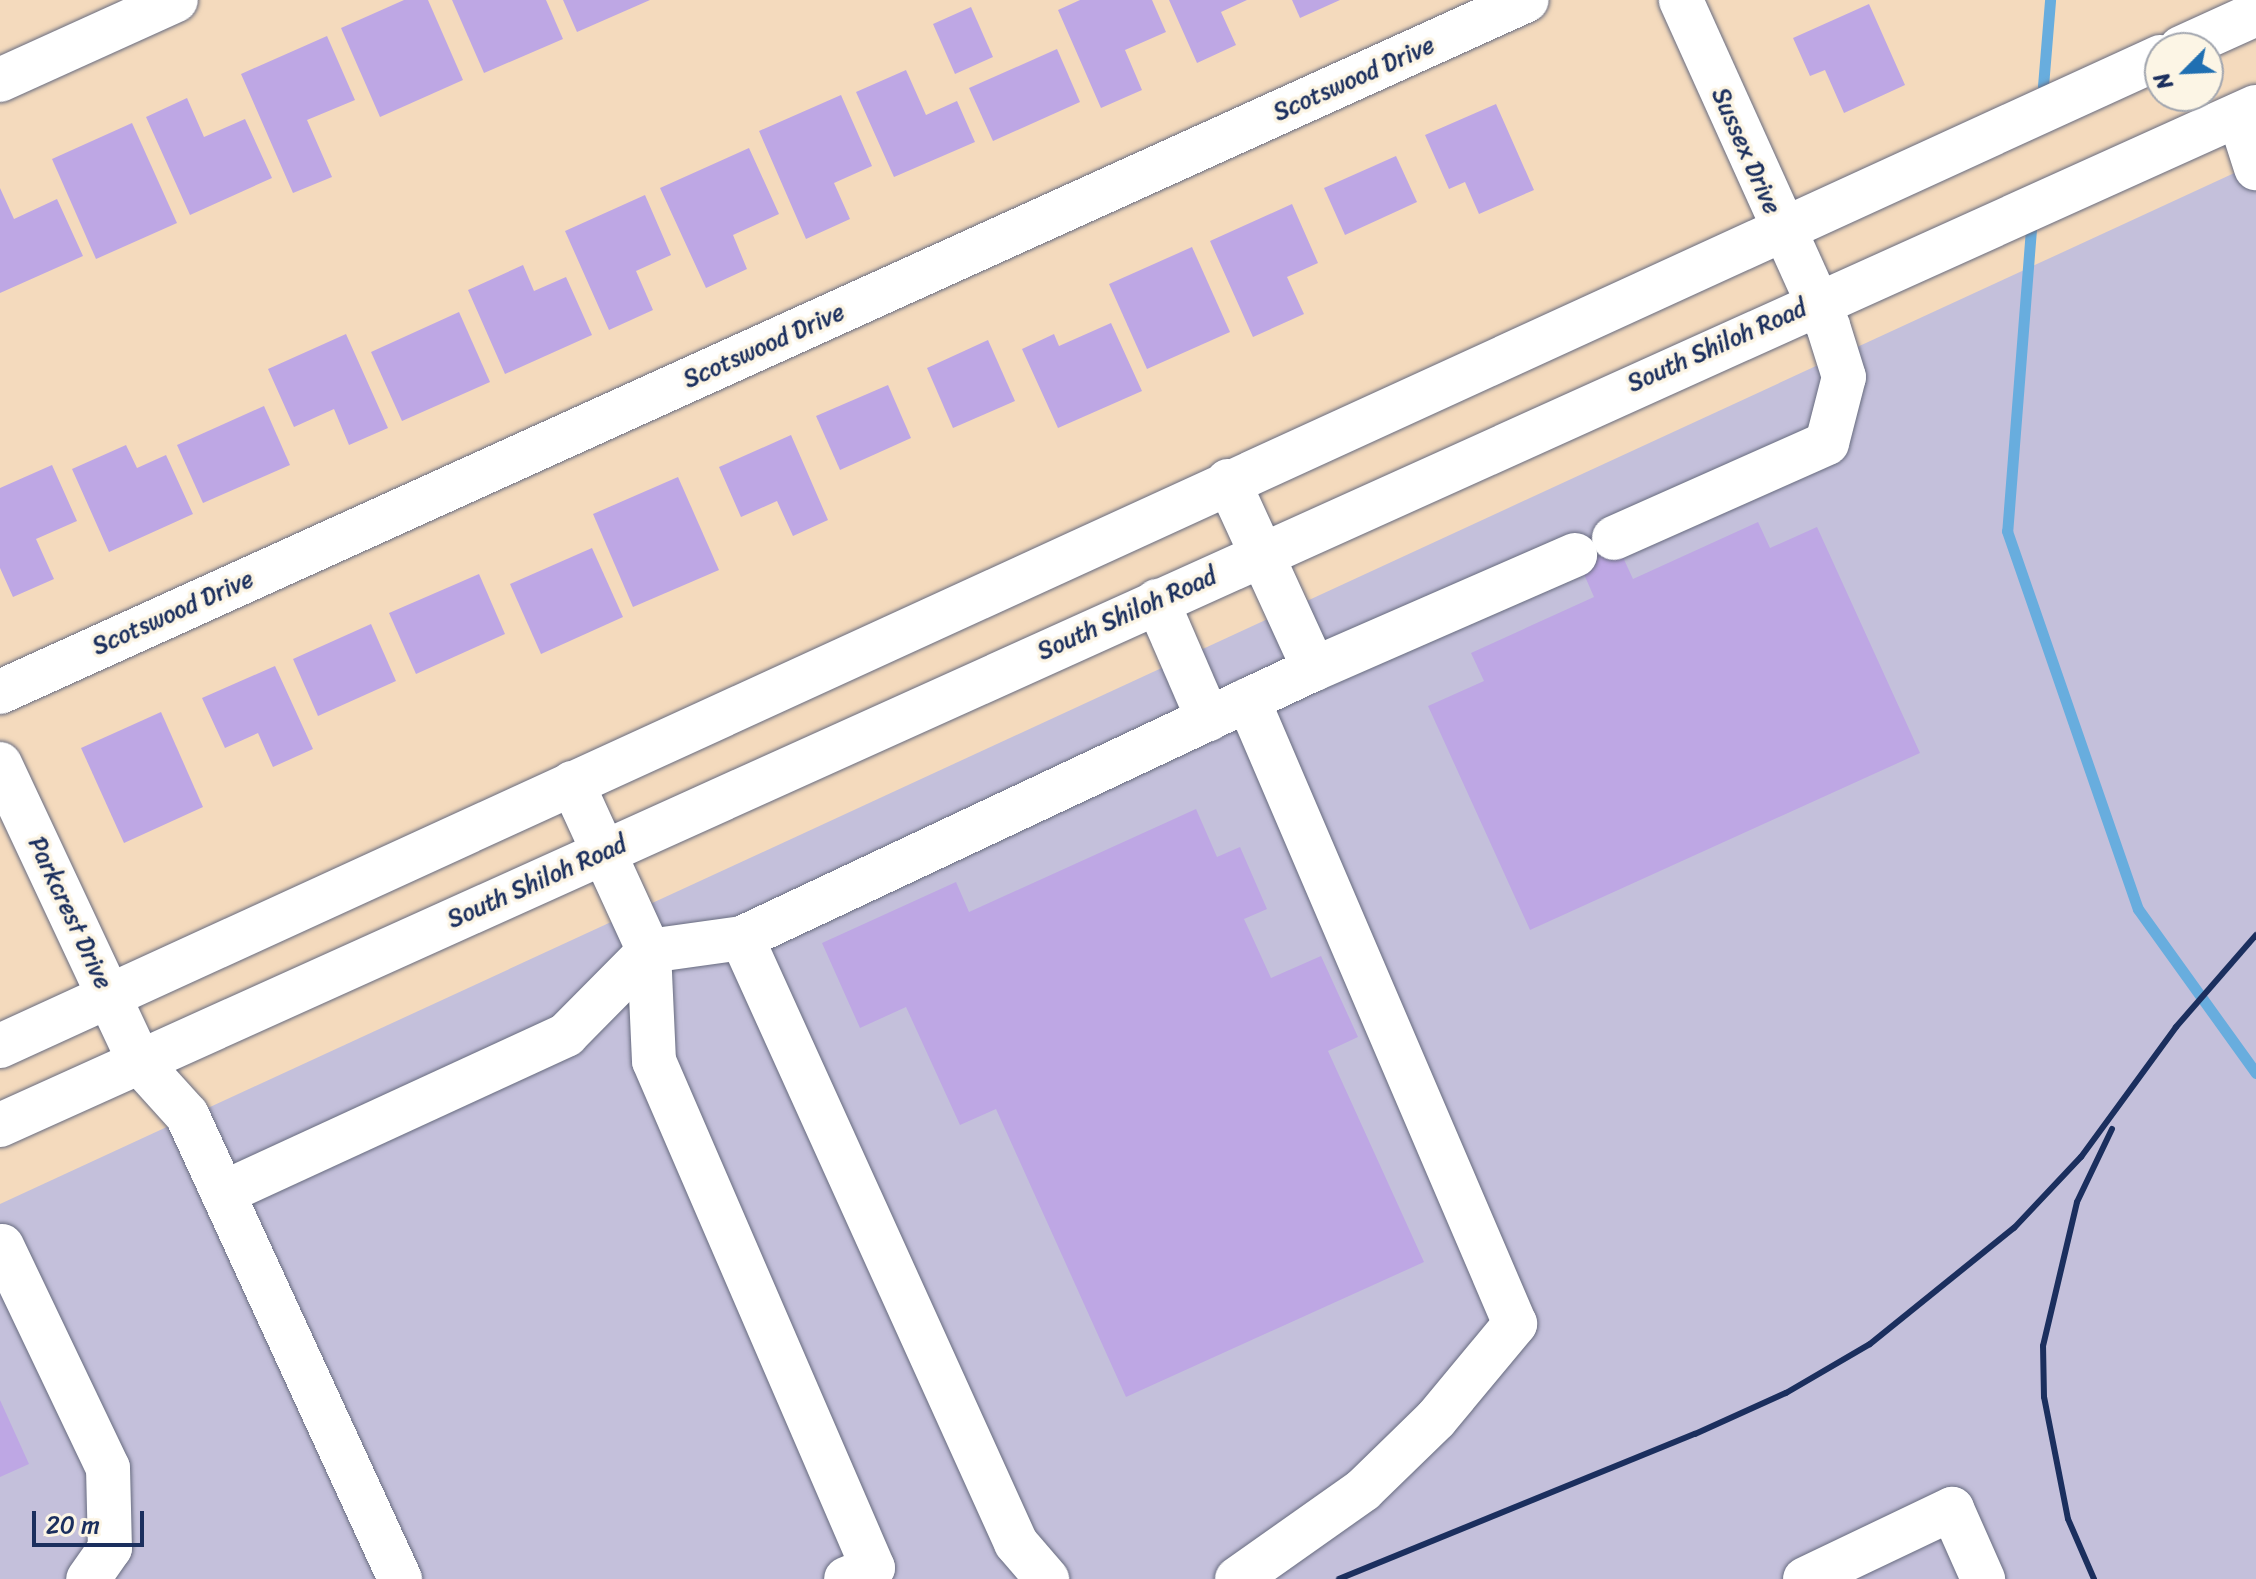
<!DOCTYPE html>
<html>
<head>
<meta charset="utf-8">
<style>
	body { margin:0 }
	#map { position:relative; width:2256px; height:1579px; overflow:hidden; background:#f4dabd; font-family:Sriracha,sans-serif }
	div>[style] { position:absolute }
	.industrial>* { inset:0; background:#c4c0db }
	.stream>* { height:11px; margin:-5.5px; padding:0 5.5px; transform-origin:5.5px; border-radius:5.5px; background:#68adde }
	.building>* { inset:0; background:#bea7e4 }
	.roads { filter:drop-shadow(0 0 2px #676b7f) drop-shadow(0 0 2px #676b7f) }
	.minor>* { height:44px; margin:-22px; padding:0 22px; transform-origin:22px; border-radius:22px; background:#fff }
	.major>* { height:44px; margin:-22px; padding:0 22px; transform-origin:22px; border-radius:22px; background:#fff }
	.rail>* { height:6px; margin:-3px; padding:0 3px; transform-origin:3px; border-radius:3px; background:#1b2f5e }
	span { translate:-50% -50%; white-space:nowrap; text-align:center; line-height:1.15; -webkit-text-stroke:7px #fcf5e5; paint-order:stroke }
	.street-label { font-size:24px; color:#1b2f5e }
	.north { position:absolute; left:2144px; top:32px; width:80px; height:80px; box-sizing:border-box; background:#fcf5e5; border:2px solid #a2a6af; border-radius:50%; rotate:246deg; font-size:22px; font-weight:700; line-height:32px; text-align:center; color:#1b2f5e }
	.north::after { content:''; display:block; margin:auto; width:28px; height:36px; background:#1f6fb2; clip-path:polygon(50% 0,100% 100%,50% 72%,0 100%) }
	.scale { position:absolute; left:32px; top:1511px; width:112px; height:36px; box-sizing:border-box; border:4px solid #1b2f5e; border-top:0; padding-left:10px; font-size:24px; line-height:28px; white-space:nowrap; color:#1b2f5e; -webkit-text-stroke:6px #fcf5e5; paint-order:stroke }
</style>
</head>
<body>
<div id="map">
	<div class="industrial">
		<i style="clip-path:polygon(2256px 163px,2256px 1579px,0 1579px,0 1204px)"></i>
	</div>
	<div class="stream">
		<i style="left:2043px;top:86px;width:86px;rotate:-85.3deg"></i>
		<i style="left:2031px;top:229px;width:303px;rotate:94.5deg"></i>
		<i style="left:2007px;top:531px;width:400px;rotate:70.9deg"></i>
		<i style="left:2138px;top:909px;width:202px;rotate:54.3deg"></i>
	</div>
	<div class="building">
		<i style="clip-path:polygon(404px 0,428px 0,463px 80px,380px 117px,341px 28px)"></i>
		<i style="clip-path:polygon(452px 0,546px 0,563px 39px,484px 73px)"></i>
		<i style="clip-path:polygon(563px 0,650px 0,577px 32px)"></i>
		<i style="clip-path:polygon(1080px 0,1152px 0,1166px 32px,1125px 50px,1142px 90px,1101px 108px,1058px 10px)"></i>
		<i style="clip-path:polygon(1169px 0,1247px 0,1221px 12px,1236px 45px,1197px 63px)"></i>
		<i style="clip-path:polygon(1292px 0,1340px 0,1300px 18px)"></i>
		<i style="clip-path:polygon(1869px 4px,1905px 85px,1844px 113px,1825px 70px,1810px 76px,1793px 38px)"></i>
		<i style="clip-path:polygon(971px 7px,993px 57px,955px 74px,933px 24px)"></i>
		<i style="clip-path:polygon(327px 36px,355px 100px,307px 120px,332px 177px,293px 193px,241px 74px)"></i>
		<i style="clip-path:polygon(1057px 49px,1080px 102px,993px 141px,969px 88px)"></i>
		<i style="clip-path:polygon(906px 70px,926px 115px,957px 101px,975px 142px,894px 177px,856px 92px)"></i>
		<i style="clip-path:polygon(841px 95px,872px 166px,834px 183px,850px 219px,806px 239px,759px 131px)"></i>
		<i style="clip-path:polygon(187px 98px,204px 137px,245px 119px,272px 178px,190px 215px,146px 117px)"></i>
		<i style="clip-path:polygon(1496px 104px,1534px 190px,1479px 214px,1465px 182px,1449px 189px,1425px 135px)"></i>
		<i style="clip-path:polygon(132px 123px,177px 223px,96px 259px,52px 159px)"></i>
		<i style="clip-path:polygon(749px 148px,779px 214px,733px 235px,747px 269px,706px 288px,660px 188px)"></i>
		<i style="clip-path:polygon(1396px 156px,1417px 202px,1345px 235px,1324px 188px)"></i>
		<i style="clip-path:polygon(0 188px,14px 219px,57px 199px,83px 256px,0 293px)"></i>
		<i style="clip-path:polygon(645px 195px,671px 255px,636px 271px,653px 310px,609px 330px,565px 231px)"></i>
		<i style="clip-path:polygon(1292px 204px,1318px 263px,1287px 277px,1304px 314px,1253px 337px,1210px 241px)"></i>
		<i style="clip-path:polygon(1192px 247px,1230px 332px,1147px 369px,1109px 284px)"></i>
		<i style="clip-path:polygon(523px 265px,534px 291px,566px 277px,592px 335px,505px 374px,468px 290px)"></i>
		<i style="clip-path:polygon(459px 312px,490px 382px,402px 421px,371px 352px)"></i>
		<i style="clip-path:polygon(1111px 323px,1142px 391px,1058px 428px,1022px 349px,1054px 334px,1059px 346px)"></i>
		<i style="clip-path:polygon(346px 334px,388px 428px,349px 445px,334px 409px,294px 427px,268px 369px)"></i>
		<i style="clip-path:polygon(988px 340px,1015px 401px,953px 428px,927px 368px)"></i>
		<i style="clip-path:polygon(888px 385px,911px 438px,840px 470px,816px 416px)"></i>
		<i style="clip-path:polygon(264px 406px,290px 465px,203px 503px,177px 445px)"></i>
		<i style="clip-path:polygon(791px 435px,828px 520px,793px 536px,777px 501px,741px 517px,719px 467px)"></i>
		<i style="clip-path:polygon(126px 445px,137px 468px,166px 455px,193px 514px,109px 552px,72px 469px)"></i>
		<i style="clip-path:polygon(52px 465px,77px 521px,36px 539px,54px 579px,13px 597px,0 568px,0 488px)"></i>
		<i style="clip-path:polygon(678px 477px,719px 570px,633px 607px,593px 514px)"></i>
		<i style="clip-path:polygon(1758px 522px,1770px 548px,1817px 527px,1920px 753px,1530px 930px,1428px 706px,1484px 681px,1471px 653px,1594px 597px,1572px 547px,1610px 529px,1633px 579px)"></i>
		<i style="clip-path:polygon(592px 548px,623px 617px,541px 654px,510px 584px)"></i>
		<i style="clip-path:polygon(479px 574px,505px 634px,416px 674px,389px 613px)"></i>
		<i style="clip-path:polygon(371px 624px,396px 681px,318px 716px,293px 659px)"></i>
		<i style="clip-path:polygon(275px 666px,313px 749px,273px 767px,258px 733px,225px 748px,202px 698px)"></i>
		<i style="clip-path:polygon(161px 712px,203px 807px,124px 843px,81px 748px)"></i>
		<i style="clip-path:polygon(1196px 809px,1217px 857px,1240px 847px,1267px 909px,1244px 919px,1271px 978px,1321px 956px,1358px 1037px,1328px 1051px,1424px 1262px,1126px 1397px,996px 1109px,960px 1125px,906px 1007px,860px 1028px,822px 943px,956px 882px,969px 912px)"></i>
		<i style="clip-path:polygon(0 1400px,29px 1464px,0 1477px)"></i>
	</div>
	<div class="roads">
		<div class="minor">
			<i style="left:0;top:80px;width:193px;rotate:-24.4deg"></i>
			<i style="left:2239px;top:115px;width:56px;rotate:72.2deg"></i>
			<i style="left:1228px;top:481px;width:207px;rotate:65.4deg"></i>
			<i style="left:1314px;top:669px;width:285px;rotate:-23.6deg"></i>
			<i style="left:1614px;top:538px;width:233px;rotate:-24deg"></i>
			<i style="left:1827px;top:443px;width:68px;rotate:-75.6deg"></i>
			<i style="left:1844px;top:377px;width:53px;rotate:-107.4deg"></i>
			<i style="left:1828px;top:326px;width:358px;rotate:-114.3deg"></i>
			<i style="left:1157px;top:601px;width:129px;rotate:66.6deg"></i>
			<i style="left:0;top:692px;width:1676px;rotate:-24.38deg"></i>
			<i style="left:0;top:764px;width:330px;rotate:64.9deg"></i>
			<i style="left:140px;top:1063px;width:70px;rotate:47.9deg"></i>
			<i style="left:187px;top:1115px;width:511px;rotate:65.34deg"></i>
			<i style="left:572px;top:783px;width:185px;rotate:65.4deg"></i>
			<i style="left:649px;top:951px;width:110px;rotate:87.4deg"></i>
			<i style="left:654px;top:1061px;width:552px;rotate:66.64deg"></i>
			<i style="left:873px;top:1568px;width:29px;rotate:158deg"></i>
			<i style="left:742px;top:938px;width:664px;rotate:65.63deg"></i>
			<i style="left:1016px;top:1543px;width:48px;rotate:49.3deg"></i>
			<i style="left:223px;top:1193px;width:378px;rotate:-24.7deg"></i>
			<i style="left:566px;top:1035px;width:118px;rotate:-45.3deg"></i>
			<i style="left:649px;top:951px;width:94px;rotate:-8deg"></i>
			<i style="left:742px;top:938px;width:632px;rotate:-25.19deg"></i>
			<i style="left:2px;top:1246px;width:246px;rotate:64.5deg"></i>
			<i style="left:108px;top:1468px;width:80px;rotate:88.6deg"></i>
			<i style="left:110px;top:1548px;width:38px;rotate:125deg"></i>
			<i style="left:1237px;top:1579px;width:154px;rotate:-35.2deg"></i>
			<i style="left:1363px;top:1490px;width:102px;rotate:-44.2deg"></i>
			<i style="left:1436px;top:1419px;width:124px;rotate:-50.3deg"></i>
			<i style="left:1515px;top:1324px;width:679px;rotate:-113.17deg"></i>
			<i style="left:1805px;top:1579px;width:163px;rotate:-25.5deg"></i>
			<i style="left:1952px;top:1509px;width:77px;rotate:66.1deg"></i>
		</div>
		<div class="major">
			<i style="left:2181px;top:48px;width:82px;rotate:-24.4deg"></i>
			<i style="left:0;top:1046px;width:2376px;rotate:-24.6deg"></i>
			<i style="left:0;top:1125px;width:2475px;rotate:-24.29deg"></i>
		</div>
	</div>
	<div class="rail">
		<i style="left:1339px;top:1579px;width:384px;rotate:-22.2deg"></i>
		<i style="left:1695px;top:1434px;width:100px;rotate:-24.3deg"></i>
		<i style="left:1786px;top:1393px;width:97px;rotate:-30.3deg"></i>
		<i style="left:1870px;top:1344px;width:185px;rotate:-38.9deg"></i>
		<i style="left:2014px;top:1228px;width:98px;rotate:-46.7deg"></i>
		<i style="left:2081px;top:1157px;width:161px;rotate:-53.8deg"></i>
		<i style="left:2176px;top:1027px;width:122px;rotate:-49deg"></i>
		<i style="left:2094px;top:1579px;width:65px;rotate:-113.4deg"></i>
		<i style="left:2068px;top:1519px;width:124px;rotate:-101.1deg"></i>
		<i style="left:2044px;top:1397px;width:51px;rotate:-91.1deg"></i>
		<i style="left:2043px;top:1346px;width:148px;rotate:-76.7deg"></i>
		<i style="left:2077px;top:1202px;width:81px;rotate:-64.4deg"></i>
	</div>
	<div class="street-label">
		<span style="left:1354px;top:79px;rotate:-24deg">Scotswood Drive</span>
		<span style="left:1746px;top:151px;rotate:66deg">Sussex Drive</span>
		<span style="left:764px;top:346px;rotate:-24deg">Scotswood Drive</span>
		<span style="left:1717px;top:346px;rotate:-24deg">South Shiloh Road</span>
		<span style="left:173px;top:613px;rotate:-24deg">Scotswood Drive</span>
		<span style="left:1127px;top:614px;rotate:-24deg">South Shiloh Road</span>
		<span style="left:537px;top:882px;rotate:-24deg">South Shiloh Road</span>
		<span style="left:70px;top:913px;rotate:65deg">Parkcrest Drive</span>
	</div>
	<div class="north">N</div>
	<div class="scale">20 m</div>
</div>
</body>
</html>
